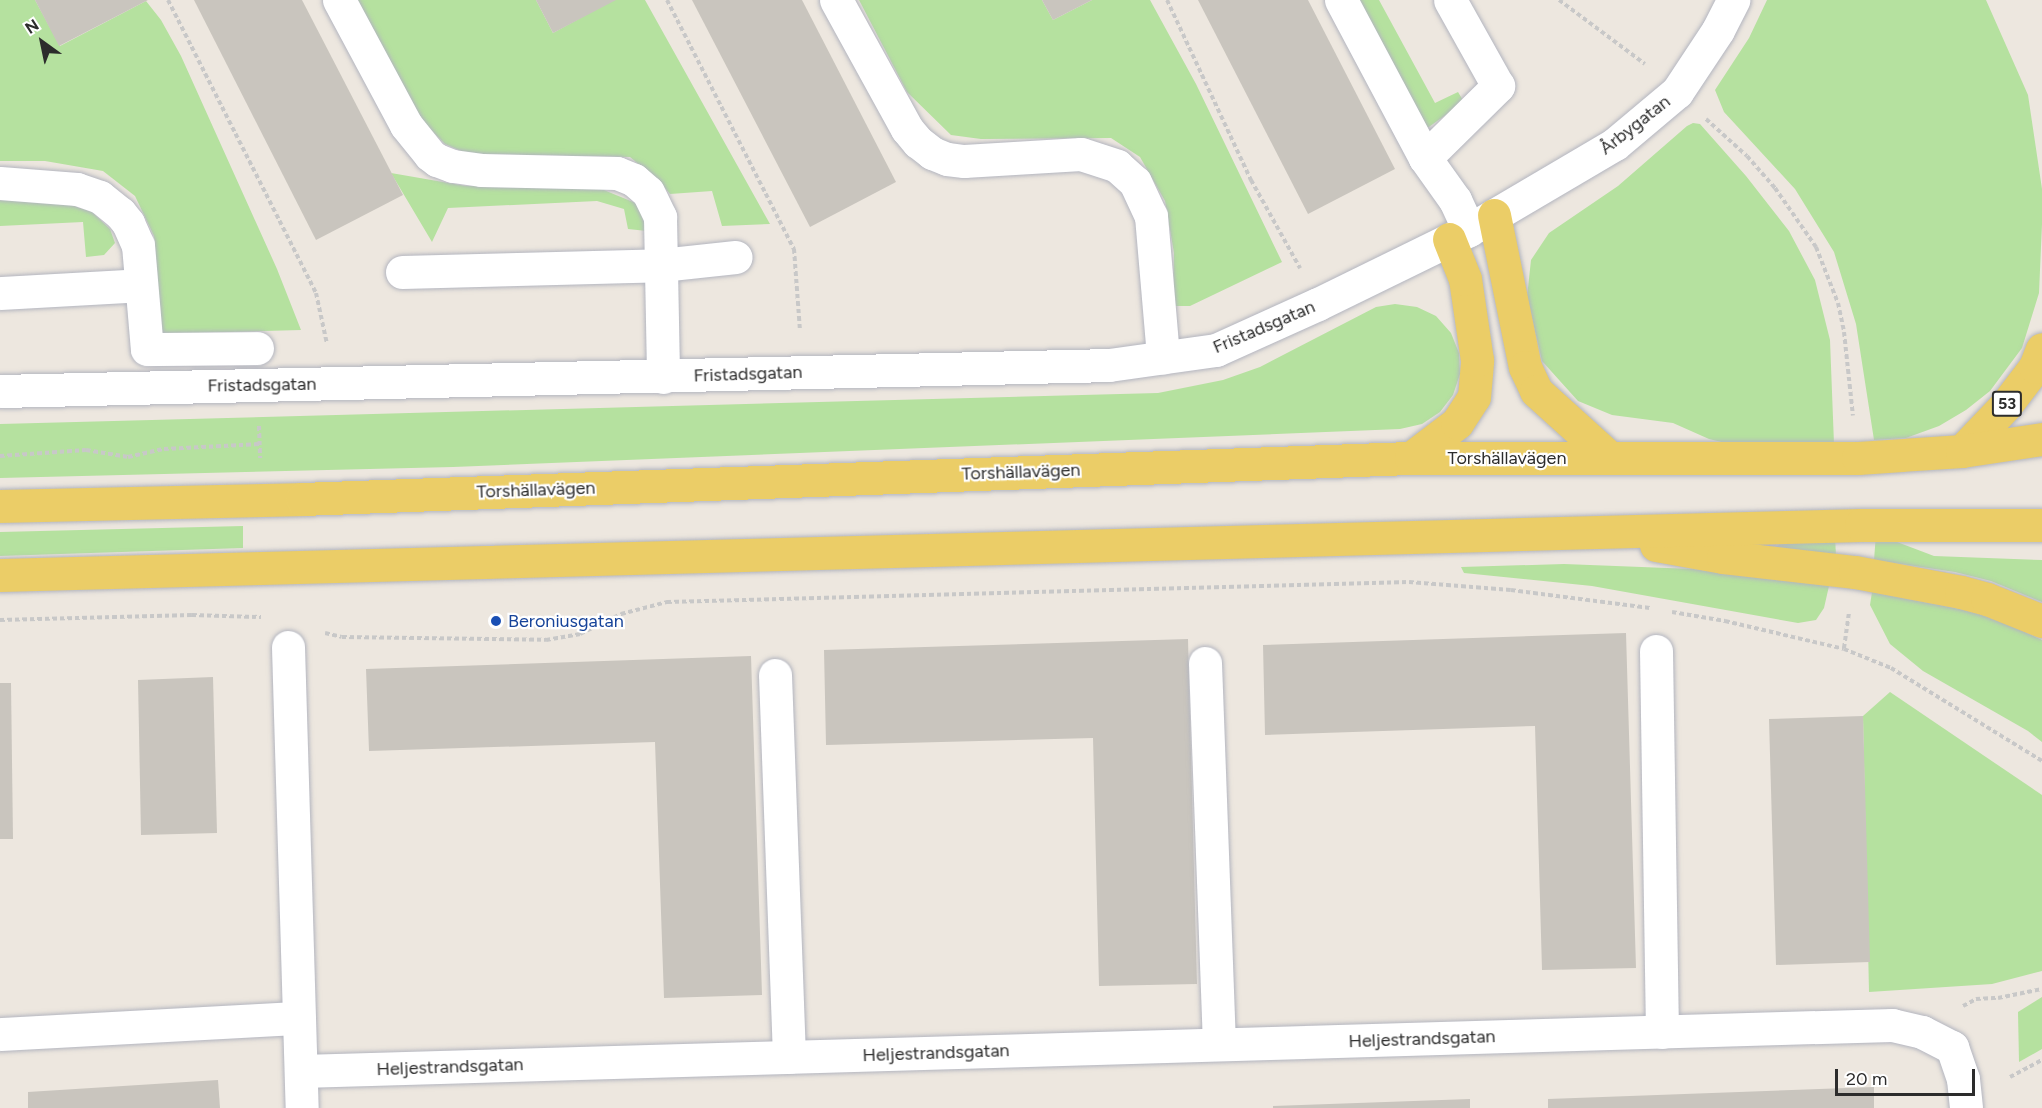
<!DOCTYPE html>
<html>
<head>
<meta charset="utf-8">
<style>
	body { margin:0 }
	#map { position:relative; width:2042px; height:1108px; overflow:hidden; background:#ede7df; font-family:Figtree,sans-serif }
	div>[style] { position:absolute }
	.green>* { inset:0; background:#b5e19f }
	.building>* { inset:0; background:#c9c5be }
	.path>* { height:4px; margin-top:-2px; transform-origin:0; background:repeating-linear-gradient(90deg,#c8c8c8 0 4.5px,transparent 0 7.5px) }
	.roads { filter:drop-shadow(0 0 2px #b3b5bf) drop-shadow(0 0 2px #b3b5bf) }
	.minor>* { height:33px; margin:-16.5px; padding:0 16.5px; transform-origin:16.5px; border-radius:16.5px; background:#fff }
	.major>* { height:33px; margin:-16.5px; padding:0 16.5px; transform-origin:16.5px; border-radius:16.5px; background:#ebcd67 }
	.dots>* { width:16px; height:16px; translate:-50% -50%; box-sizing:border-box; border:3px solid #fff; border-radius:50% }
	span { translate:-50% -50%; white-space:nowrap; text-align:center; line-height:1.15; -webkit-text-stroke:4.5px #fff; paint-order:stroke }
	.shield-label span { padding:2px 4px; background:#fff; border:2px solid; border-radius:4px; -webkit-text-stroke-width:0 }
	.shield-label { font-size:16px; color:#2c2c2c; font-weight:700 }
	.street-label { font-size:18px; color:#2c2c2c }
	.transit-label { font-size:18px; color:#164399 }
	.left { translate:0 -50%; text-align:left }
	.north { position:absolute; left:12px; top:12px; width:60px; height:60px; -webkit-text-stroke:4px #fff; paint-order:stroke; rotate:327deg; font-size:16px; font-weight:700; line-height:24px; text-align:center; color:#2c2c2c }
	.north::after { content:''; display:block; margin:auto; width:21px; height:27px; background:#2c2c2c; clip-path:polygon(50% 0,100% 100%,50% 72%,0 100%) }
	.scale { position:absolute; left:1835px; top:1069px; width:140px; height:27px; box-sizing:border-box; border:3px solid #2c2c2c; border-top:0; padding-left:8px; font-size:18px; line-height:21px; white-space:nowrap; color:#2c2c2c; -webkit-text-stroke:4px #fff; paint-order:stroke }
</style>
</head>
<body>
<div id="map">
	<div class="green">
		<i style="clip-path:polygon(0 0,35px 0,60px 46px,146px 1px,161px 20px,181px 56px,277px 269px,301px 330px,162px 334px,154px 236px,135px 196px,103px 171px,45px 161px,0 161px)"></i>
		<i style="clip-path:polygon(358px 0,536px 0,553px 33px,613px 0,645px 0,770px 224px,722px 226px,712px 191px,670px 194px,660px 182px,630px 157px,468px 154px,445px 144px,411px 110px)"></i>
		<i style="clip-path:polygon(859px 0,1042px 0,1053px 20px,1092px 0,1150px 0,1196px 84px,1282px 262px,1190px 306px,1173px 306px,1174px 253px,1165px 201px,1140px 157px,1111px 138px,981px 139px,951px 135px,907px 92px)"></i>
		<i style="clip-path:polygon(1354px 0,1379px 0,1435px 103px,1458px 92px,1464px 102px,1426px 129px)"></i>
		<i style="clip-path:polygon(1767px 0,1986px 0,2028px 95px,2042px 189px,2042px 224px,2039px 293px,2022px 348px,1990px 391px,1966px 410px,1939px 426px,1906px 438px,1874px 440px,1856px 324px,1834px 252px,1795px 189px,1724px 112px,1715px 90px,1749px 38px)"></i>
		<i style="clip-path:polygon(1693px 123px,1700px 124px,1746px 176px,1789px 231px,1815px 280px,1830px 340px,1834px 444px,1734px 445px,1709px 439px,1673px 423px,1612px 415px,1578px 401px,1542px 361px,1527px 297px,1531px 260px,1549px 233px,1618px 186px,1687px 126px)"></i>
		<i style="clip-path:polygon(391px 173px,466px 186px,594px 186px,638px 204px,647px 231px,628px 229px,624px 209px,597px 201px,448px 208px,432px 242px)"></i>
		<i style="clip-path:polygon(0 194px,59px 201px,92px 212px,110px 229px,115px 243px,104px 255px,86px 257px,83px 222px,0 226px)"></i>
		<i style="clip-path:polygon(1395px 304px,1417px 307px,1436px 316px,1451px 333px,1459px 353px,1460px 374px,1453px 395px,1440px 412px,1422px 424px,1400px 429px,453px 467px,0 478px,0 424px,1158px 393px,1223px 380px,1260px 367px,1376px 307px)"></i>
		<i style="clip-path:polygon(243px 526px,243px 548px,0 556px,0 532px)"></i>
		<i style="clip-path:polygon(1876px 534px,1934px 556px,2042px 560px,2042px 602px,1991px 581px,1955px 572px,1874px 560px)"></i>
		<i style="clip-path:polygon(1835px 537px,1836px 556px,1776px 548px,1781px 543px)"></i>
		<i style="clip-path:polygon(1564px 564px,1693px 569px,1829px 586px,1824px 608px,1816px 620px,1798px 623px,1592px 586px,1464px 573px,1461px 567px)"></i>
		<i style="clip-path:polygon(1872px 592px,1970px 611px,1999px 620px,2042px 640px,2042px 742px,2028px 731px,1923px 671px,1890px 644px,1870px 605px)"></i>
		<i style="clip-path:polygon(1890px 692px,2042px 795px,2042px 971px,1992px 984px,1869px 992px,1863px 716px)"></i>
		<i style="clip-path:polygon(2042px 997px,2042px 1049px,2019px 1062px,2018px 1012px)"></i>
	</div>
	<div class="building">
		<i style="clip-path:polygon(35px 0,148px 0,59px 46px)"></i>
		<i style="clip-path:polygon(194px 0,302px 0,403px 195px,316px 240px)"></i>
		<i style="clip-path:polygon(536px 0,616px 0,553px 33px)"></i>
		<i style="clip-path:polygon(692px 0,802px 0,896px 182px,810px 227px)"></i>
		<i style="clip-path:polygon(1042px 0,1092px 0,1053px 20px)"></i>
		<i style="clip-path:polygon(1198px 0,1308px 0,1395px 169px,1308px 214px)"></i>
		<i style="clip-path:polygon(1626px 633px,1636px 968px,1542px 970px,1535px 726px,1265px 735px,1263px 645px)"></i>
		<i style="clip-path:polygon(1188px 639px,1197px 984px,1099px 986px,1093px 738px,826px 745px,824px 650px)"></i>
		<i style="clip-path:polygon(751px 656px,762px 995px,664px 998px,655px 742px,369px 751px,366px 669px)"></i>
		<i style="clip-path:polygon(213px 677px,217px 833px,141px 835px,138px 680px)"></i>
		<i style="clip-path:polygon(0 683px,11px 683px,13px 839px,0 839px)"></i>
		<i style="clip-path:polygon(1863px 716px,1870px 962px,1776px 965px,1769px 719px)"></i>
		<i style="clip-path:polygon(218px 1080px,220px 1108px,28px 1108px,28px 1092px)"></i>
		<i style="clip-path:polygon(1874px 1087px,1874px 1108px,1548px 1108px,1548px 1099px)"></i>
		<i style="clip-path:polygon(1470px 1099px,1470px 1108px,1273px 1108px,1273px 1106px)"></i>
	</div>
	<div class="path">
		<i style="left:168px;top:0;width:328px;rotate:63.2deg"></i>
		<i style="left:316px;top:293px;width:52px;rotate:77.8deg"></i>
		<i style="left:667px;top:0;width:280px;rotate:63deg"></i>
		<i style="left:794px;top:249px;width:82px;rotate:85.8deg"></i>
		<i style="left:1167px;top:0;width:199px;rotate:65deg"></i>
		<i style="left:1251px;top:180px;width:101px;rotate:60.9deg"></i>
		<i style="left:1559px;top:0;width:107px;rotate:36.7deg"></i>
		<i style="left:1706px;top:119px;width:55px;rotate:42.1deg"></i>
		<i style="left:1747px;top:156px;width:43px;rotate:48.8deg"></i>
		<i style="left:1775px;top:188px;width:72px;rotate:55.2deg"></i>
		<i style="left:1816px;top:247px;width:60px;rotate:68.6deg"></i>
		<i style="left:1838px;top:303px;width:30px;rotate:78deg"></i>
		<i style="left:1844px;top:332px;width:84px;rotate:83.9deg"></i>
		<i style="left:259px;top:426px;width:32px;rotate:88deg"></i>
		<i style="left:0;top:456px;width:86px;rotate:-4deg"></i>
		<i style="left:86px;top:450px;width:43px;rotate:9.5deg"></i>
		<i style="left:128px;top:457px;width:37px;rotate:-13deg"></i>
		<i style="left:164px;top:449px;width:95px;rotate:-3deg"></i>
		<i style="left:1672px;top:612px;width:54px;rotate:9.6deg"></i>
		<i style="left:1725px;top:621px;width:122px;rotate:13.2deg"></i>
		<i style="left:1844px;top:649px;width:51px;rotate:22deg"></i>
		<i style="left:1891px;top:668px;width:177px;rotate:31.6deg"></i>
		<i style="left:0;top:620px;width:192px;rotate:-1.5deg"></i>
		<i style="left:192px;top:615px;width:69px;rotate:1.7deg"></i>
		<i style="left:325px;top:633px;width:17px;rotate:13deg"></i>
		<i style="left:342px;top:637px;width:204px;rotate:0.8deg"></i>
		<i style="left:546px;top:640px;width:35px;rotate:-10deg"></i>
		<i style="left:580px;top:634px;width:46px;rotate:-26deg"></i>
		<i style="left:621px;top:614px;width:48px;rotate:-14.6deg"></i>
		<i style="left:667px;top:602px;width:742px;rotate:-1.54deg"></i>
		<i style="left:1409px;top:582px;width:102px;rotate:4.5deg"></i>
		<i style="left:1511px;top:590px;width:140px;rotate:7.4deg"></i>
		<i style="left:1844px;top:648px;width:37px;rotate:-82deg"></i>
		<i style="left:1963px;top:1006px;width:15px;rotate:-28deg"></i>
		<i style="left:1976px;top:999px;width:22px;rotate:-3deg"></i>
		<i style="left:1998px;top:998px;width:45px;rotate:-11.6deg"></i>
		<i style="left:2010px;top:1077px;width:36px;rotate:-28deg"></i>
	</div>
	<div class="roads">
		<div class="minor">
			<i style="left:339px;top:0;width:142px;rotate:61.8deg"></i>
			<i style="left:406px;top:125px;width:38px;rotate:51deg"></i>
			<i style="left:430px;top:155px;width:9px;rotate:36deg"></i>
			<i style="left:437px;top:160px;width:17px;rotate:21deg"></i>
			<i style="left:453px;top:166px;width:28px;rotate:8deg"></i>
			<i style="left:481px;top:170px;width:136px;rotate:1.3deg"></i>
			<i style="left:617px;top:173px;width:18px;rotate:22deg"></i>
			<i style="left:634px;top:180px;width:18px;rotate:41deg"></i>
			<i style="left:648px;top:192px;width:28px;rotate:64deg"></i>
			<i style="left:660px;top:217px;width:160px;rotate:88.9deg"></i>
			<i style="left:836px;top:0;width:147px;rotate:61.2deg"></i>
			<i style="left:907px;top:129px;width:17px;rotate:50deg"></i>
			<i style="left:918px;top:142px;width:18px;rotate:38deg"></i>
			<i style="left:932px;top:153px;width:16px;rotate:22deg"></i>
			<i style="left:947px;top:159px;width:17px;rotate:7deg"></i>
			<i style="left:964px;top:161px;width:117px;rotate:-3.4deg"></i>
			<i style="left:1081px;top:154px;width:38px;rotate:18deg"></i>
			<i style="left:1117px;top:166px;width:24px;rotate:42deg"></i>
			<i style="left:1135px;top:182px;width:38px;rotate:65deg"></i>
			<i style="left:1151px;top:216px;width:142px;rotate:85.1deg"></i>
			<i style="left:1341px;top:0;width:179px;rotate:62deg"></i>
			<i style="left:1425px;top:158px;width:52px;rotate:54.5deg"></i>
			<i style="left:1455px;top:200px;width:33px;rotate:65deg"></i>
			<i style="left:1425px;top:158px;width:103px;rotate:-44.6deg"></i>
			<i style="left:1498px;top:86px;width:98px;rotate:-119.2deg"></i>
			<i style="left:0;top:183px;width:77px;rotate:4.5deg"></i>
			<i style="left:77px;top:189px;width:24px;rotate:19deg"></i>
			<i style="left:100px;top:197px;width:26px;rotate:39deg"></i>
			<i style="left:120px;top:213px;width:13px;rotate:51deg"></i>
			<i style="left:128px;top:223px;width:24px;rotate:66deg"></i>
			<i style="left:138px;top:245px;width:104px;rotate:85.1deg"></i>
			<i style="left:147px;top:349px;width:110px;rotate:-0.5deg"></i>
			<i style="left:402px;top:272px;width:259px;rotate:-1.5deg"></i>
			<i style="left:661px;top:265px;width:75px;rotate:-6.1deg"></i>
			<i style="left:0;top:293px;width:141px;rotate:-3.2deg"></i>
			<i style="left:0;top:391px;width:1109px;rotate:-1.34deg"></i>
			<i style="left:1109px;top:365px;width:108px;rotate:-8deg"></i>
			<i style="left:1216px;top:350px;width:112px;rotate:-24.3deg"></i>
			<i style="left:1318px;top:304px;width:168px;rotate:-26.1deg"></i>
			<i style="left:1469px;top:230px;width:169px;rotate:-30.5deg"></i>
			<i style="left:1615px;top:144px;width:81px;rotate:-40deg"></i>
			<i style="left:1677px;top:92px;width:74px;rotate:-56.5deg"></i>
			<i style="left:1718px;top:30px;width:34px;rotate:-63deg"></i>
			<i style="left:288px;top:647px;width:461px;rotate:88.3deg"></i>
			<i style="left:1656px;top:651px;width:381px;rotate:89.1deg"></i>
			<i style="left:1205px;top:663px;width:381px;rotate:87.9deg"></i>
			<i style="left:775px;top:675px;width:382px;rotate:87.9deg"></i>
			<i style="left:0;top:1034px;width:298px;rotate:-3.1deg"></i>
			<i style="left:301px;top:1071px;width:1592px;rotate:-1.66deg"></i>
			<i style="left:1892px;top:1025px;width:31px;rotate:13deg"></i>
			<i style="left:1922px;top:1032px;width:34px;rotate:27deg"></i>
			<i style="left:1952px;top:1047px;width:34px;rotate:71deg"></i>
			<i style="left:1963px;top:1079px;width:29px;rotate:84deg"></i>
		</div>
		<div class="major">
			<i style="left:1494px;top:215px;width:155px;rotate:78.5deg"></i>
			<i style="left:1525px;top:367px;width:26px;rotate:65deg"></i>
			<i style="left:1536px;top:391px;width:98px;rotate:42.1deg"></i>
			<i style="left:1962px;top:451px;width:64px;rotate:-46.3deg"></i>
			<i style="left:2006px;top:405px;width:48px;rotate:-52.7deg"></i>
			<i style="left:2035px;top:367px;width:19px;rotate:-69deg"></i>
			<i style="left:1411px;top:458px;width:58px;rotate:-37.3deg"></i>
			<i style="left:1457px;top:423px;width:31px;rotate:-57deg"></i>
			<i style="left:1474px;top:397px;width:37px;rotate:-85deg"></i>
			<i style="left:1477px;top:360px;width:82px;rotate:-98.4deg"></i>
			<i style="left:1465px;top:279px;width:43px;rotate:-111.8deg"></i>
			<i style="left:0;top:506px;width:302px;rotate:-1.3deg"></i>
			<i style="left:302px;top:499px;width:1110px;rotate:-2.12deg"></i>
			<i style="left:1411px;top:458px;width:447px"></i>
			<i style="left:1858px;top:458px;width:104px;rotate:-3.9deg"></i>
			<i style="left:1962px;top:451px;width:81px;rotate:-8.5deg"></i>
			<i style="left:1656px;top:545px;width:68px;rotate:10.2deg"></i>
			<i style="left:1723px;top:557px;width:133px;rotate:6.5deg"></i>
			<i style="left:1855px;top:572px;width:108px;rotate:10.7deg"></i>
			<i style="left:1961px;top:592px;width:27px;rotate:15deg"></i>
			<i style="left:1987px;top:599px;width:59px;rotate:21.8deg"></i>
			<i style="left:0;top:575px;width:1862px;rotate:-1.54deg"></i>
			<i style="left:1861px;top:525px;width:181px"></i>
		</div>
	</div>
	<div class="dots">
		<i style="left:496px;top:621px;background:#1a4fb4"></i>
	</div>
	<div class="shield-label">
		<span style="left:2007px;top:404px">53</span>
	</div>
	<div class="street-label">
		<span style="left:1635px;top:125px;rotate:-38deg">Årbygatan</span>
		<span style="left:1264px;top:327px;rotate:-23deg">Fristadsgatan</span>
		<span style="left:748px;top:374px;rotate:-2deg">Fristadsgatan</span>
		<span style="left:262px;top:385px;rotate:-1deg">Fristadsgatan</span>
		<span style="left:1507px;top:458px">Torshällavägen</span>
		<span style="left:1021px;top:472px;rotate:-2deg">Torshällavägen</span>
		<span style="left:536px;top:490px;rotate:-2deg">Torshällavägen</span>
		<span style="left:1422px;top:1039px;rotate:-2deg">Heljestrandsgatan</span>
		<span style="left:936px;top:1053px;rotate:-2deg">Heljestrandsgatan</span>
		<span style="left:450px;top:1067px;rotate:-2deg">Heljestrandsgatan</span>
	</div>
	<div class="transit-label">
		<span class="left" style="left:508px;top:621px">Beroniusgatan</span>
	</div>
	<div class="north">N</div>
	<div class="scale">20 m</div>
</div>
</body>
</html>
